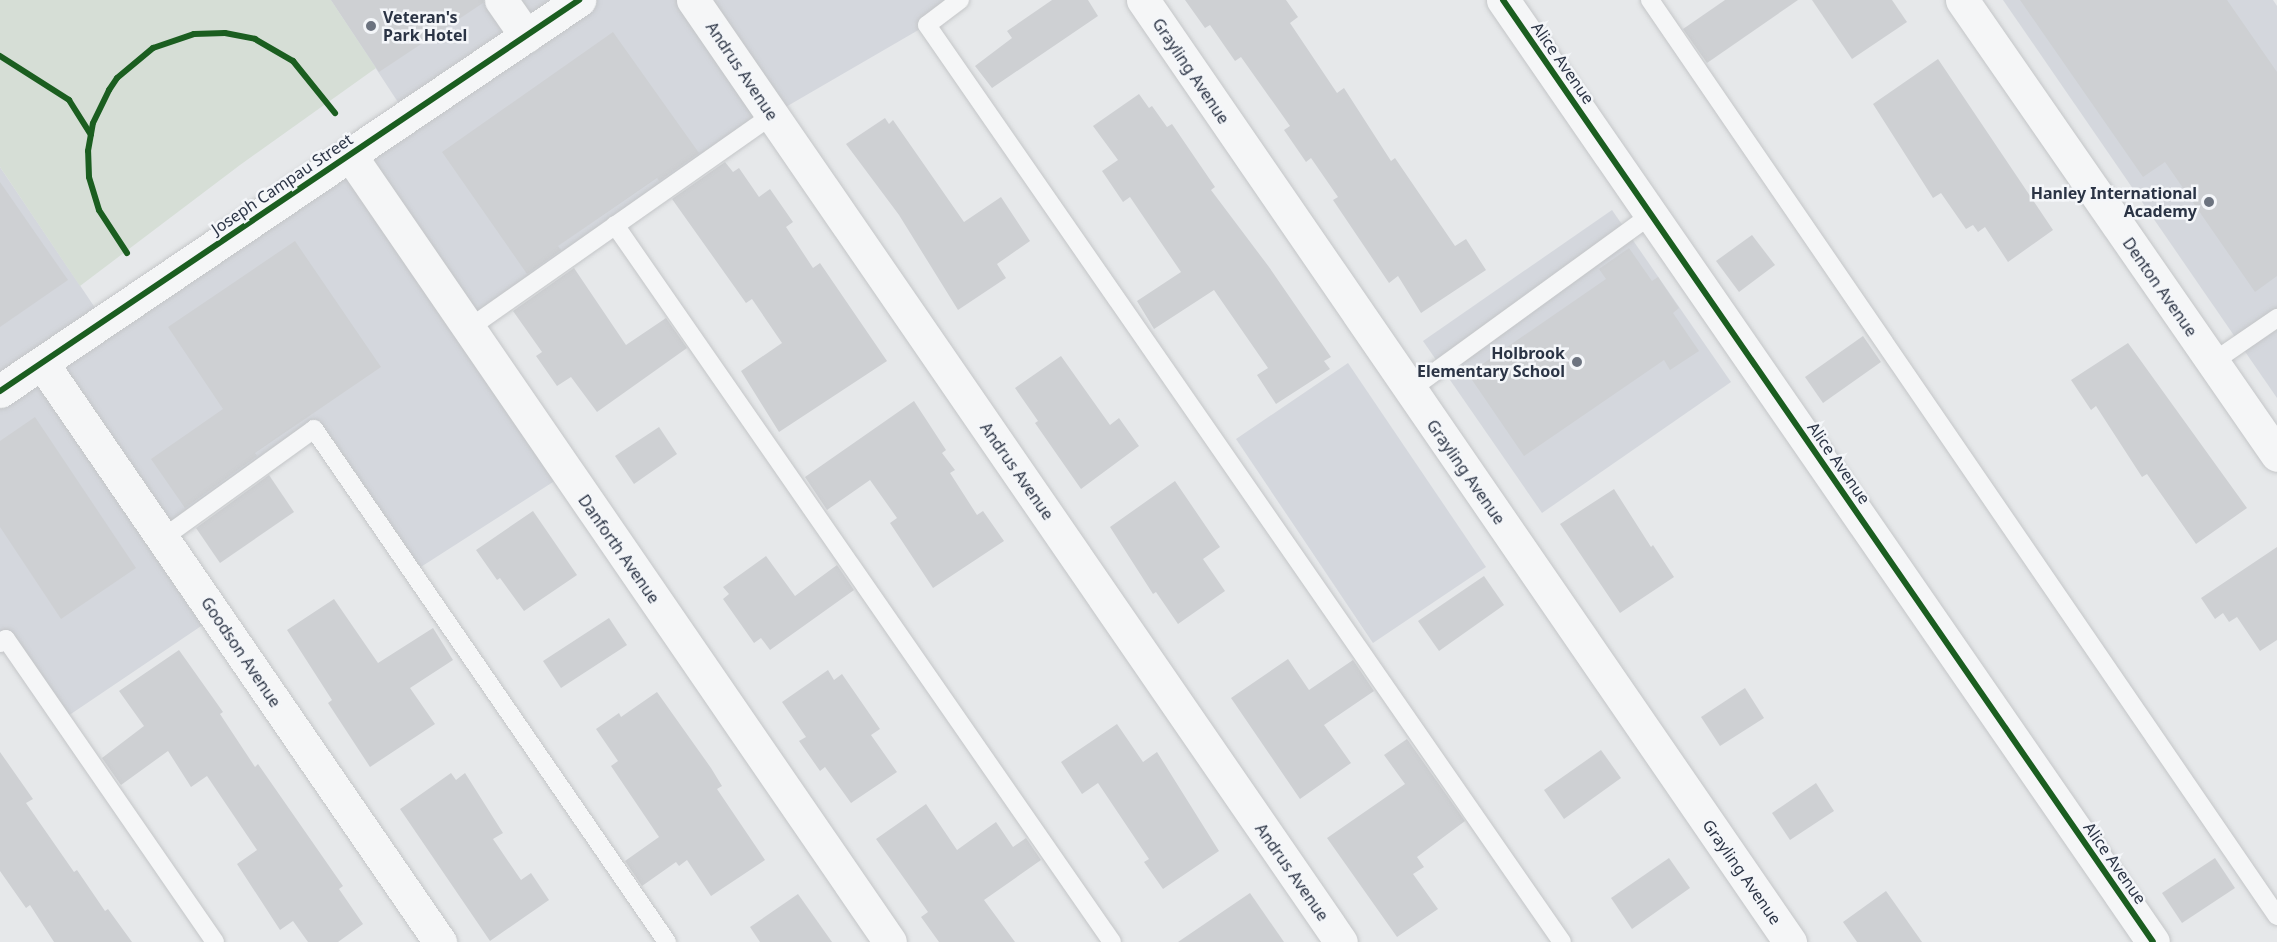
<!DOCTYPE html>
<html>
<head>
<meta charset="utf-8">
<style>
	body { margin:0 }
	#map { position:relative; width:2277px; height:942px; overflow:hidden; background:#e6e8ea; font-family:"Noto Sans",sans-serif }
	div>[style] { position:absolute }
	.built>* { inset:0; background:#d4d7dd }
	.green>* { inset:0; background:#d6ded6 }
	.building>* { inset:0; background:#ced0d3 }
	.roads { filter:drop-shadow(0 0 2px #c4c6c8) drop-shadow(0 0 2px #c4c6c8) }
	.service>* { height:18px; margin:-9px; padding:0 9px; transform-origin:9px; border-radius:9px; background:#f5f6f7 }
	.minor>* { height:33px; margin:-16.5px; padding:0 16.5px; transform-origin:16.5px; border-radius:16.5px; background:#f5f6f7 }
	.tertiary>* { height:33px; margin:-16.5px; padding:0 16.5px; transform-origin:16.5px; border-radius:16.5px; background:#f5f6f7 }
	.cycleway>* { height:6px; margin:-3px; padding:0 3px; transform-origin:3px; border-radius:3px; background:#1b5e20 }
	.dots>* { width:16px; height:16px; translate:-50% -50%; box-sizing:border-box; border:3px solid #f4f6f9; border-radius:50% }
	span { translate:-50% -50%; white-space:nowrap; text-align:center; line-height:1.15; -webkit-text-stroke:5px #f4f6f9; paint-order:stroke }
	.poi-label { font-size:16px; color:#2b3445; font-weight:700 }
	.left { translate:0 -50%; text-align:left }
	.right { translate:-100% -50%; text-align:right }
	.street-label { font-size:16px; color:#2b3445 }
</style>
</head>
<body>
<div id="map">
	<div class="built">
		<i style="clip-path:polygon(331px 0,960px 0,927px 25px,772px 115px,468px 328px,567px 473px,413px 572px,314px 429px,163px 538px,216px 616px,62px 720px,0 643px,0 167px,104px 321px,407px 116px)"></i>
		<i style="clip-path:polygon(2003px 0,2273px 0,2277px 6px,2277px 398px)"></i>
		<i style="clip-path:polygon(1612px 210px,1731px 382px,1542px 513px,1423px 341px)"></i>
		<i style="clip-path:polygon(1348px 363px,1486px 567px,1373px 643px,1236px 439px)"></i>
	</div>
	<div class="green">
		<i style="clip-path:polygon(0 0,331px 0,376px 68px,240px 165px,80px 286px,0 167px)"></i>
	</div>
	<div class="building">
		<i style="clip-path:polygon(331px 0,483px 0,483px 3px,379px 72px)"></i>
		<i style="clip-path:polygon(1052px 0,1088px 0,1098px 16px,992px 88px,975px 66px,1012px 38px,1007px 31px)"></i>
		<i style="clip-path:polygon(1185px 0,1286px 0,1298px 17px,1290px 23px,1337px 93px,1344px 88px,1391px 161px,1395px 158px,1455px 246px,1466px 239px,1486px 270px,1421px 313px,1398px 276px,1389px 283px,1333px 200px,1338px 197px,1311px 158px,1306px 162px,1284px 130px,1290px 126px,1241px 57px,1235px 61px,1210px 25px,1205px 28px)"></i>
		<i style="clip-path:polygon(1725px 0,1798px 0,1707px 63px,1683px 29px)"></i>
		<i style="clip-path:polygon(1812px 0,1892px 0,1907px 22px,1852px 59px)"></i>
		<i style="clip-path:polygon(2020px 0,2227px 0,2277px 72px,2277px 276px,2255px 292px,2165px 162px,2143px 177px)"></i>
		<i style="clip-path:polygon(613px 32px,699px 153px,659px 181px,657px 178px,558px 246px,561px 250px,527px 274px,442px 152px)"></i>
		<i style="clip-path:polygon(1938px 59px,2053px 230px,2008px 262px,1985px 227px,1978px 232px,1973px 225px,1966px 229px,1941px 193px,1933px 198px,1873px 104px)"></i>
		<i style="clip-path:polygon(1139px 94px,1149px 108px,1152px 106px,1167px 127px,1172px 124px,1215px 187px,1211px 190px,1269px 267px,1331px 357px,1324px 361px,1330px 369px,1276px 404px,1257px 375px,1268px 368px,1214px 290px,1154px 329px,1137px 301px,1181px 272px,1130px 197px,1123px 202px,1102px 171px,1118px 160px,1093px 126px)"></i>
		<i style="clip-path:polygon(885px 118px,889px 124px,893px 120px,964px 222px,1001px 197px,1030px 241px,997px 264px,1006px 278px,958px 310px,899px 215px,846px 144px)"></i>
		<i style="clip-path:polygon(725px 162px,733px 172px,739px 168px,759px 197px,770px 189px,793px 222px,786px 227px,813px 268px,820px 263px,887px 361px,779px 432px,741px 371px,782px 343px,752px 299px,746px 303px,672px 199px)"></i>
		<i style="clip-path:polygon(0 182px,68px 280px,0 327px)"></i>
		<i style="clip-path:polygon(1752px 235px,1775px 265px,1739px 292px,1716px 261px)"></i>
		<i style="clip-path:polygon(295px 241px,381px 367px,255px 453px,257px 456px,185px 508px,151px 459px,223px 409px,168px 327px)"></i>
		<i style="clip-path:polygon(1629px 248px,1652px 281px,1658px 277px,1679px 308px,1673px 313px,1699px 351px,1670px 370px,1664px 360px,1524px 456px,1468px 374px,1606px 279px,1599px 269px)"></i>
		<i style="clip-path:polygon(574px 268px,626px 345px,666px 318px,687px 348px,597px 412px,571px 377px,557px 386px,536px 356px,542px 352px,513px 311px)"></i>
		<i style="clip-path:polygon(1863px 336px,1881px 362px,1823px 403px,1805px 377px)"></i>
		<i style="clip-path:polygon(2128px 343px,2247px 508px,2196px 544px,2147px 474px,2142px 477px,2096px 406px,2091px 410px,2071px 380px)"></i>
		<i style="clip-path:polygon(1061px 356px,1110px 425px,1119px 418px,1139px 446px,1081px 489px,1035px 423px,1038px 421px,1015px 388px)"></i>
		<i style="clip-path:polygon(914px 401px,946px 450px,942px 453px,955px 470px,950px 473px,977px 515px,983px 511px,1004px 541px,933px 588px,890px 523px,897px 518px,870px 480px,827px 510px,805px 477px)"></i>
		<i style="clip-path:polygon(35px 417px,136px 568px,61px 619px,0 527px,0 441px)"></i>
		<i style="clip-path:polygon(659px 427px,677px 454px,634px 484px,615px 456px)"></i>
		<i style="clip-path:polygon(269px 475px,294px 512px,220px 563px,196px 528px)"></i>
		<i style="clip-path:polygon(1175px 481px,1220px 547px,1203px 559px,1225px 591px,1178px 624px,1156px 592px,1153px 594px,1110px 527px)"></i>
		<i style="clip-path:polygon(1614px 489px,1651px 547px,1653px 545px,1674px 577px,1620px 613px,1560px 524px)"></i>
		<i style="clip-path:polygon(533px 511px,577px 575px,524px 611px,500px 578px,497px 580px,476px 550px)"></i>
		<i style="clip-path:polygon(2277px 547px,2277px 640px,2260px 651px,2237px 617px,2229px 622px,2223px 613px,2215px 619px,2201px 598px)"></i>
		<i style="clip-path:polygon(766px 556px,795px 596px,837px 565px,854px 590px,770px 650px,761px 638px,754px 643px,723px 599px,729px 594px,723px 587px)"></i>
		<i style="clip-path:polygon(1484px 576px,1504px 605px,1439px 651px,1418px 621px)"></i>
		<i style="clip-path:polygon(334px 599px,378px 663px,433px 628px,453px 660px,410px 688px,435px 724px,370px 767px,328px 703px,332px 700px,287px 630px)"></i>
		<i style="clip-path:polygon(609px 618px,627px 645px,561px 688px,543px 661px)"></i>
		<i style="clip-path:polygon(179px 650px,223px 712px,220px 714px,255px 767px,258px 764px,343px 886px,339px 889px,363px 924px,338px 942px,308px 942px,293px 921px,280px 930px,237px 864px,257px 850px,207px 776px,191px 787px,168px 751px,121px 785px,102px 758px,144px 726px,119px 691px)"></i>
		<i style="clip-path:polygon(1288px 659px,1309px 690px,1353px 660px,1374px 691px,1324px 725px,1351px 763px,1300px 799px,1231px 698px)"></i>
		<i style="clip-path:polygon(828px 670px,834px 680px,842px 674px,880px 729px,871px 735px,897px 772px,851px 803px,825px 767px,820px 771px,799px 741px,806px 737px,782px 702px)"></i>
		<i style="clip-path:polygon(1745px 688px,1764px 718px,1720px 746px,1701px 717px)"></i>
		<i style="clip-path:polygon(657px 692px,711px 768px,722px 786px,717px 789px,765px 860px,711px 896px,687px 860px,679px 866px,676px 862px,642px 886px,625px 861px,659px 837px,611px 766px,618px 761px,596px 729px,619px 713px,621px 717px)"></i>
		<i style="clip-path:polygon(1117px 724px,1143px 762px,1157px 752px,1219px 851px,1163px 889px,1144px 862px,1149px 859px,1098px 783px,1082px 794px,1061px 762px)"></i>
		<i style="clip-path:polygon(1407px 739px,1465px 821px,1417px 857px,1424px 867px,1413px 874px,1438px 909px,1397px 937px,1327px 838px,1405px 784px,1384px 755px)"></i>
		<i style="clip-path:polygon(1601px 750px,1621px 778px,1564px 819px,1544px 790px)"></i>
		<i style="clip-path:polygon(0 752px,33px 799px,26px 803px,74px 872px,77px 870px,105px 911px,108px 909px,132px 942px,54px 942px,30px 905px,26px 908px,0 871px)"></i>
		<i style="clip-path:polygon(451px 773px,456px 780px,465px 773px,503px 833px,493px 839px,521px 880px,531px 873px,549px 900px,490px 941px,400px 809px)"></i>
		<i style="clip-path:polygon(1816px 783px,1834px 811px,1790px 840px,1772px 813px)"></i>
		<i style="clip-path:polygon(926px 804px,957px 850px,996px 822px,1013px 847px,1026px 838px,1041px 860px,984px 900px,1015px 942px,939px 942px,921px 917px,928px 912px,876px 839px)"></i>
		<i style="clip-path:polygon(1669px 858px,1690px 888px,1632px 929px,1611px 898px)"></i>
		<i style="clip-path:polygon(2215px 858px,2235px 888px,2182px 923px,2162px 893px)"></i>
		<i style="clip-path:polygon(1886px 891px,1922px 942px,1857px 942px,1843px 922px)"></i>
		<i style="clip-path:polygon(1250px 893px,1284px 942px,1178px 942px)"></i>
		<i style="clip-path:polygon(798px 894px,832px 942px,760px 942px,750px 927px)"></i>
	</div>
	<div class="roads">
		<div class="service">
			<i style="left:960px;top:0;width:41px;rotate:142.9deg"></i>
			<i style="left:927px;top:25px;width:1115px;rotate:55.3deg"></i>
			<i style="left:1650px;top:0;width:1110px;rotate:55.61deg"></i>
			<i style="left:615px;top:225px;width:872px;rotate:55.27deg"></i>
			<i style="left:468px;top:329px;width:372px;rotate:-35.1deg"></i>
			<i style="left:2213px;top:362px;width:78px;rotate:-34.5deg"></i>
			<i style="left:1410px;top:390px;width:298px;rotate:-36deg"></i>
			<i style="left:163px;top:538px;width:186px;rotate:-35.8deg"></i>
			<i style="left:314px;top:429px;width:623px;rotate:55.47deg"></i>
			<i style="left:0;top:643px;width:7px;rotate:-34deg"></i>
			<i style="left:6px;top:639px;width:368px;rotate:55.4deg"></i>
		</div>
		<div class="minor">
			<i style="left:501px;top:0;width:44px;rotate:55.2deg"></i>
			<i style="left:693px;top:0;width:1143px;rotate:55.48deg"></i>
			<i style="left:1143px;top:0;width:1143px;rotate:55.52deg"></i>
			<i style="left:1503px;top:0;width:1144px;rotate:55.39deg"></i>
			<i style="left:1962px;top:0;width:553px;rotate:55.3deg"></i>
			<i style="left:350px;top:155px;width:954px;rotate:55.54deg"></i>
			<i style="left:42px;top:363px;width:703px;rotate:55.5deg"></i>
		</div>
		<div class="tertiary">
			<i style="left:0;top:391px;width:699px;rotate:-34.03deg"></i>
		</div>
	</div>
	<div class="cycleway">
		<i style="left:1503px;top:0;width:1144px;rotate:55.39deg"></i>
		<i style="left:0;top:56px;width:82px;rotate:32.5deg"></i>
		<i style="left:69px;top:100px;width:41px;rotate:57.8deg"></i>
		<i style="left:127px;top:253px;width:51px;rotate:-123.1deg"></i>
		<i style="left:99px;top:210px;width:34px;rotate:-107deg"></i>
		<i style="left:89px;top:177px;width:26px;rotate:-92deg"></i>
		<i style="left:88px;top:151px;width:28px;rotate:-80deg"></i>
		<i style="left:93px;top:123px;width:37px;rotate:-64deg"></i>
		<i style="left:109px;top:90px;width:14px;rotate:-56deg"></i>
		<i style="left:117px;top:78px;width:47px;rotate:-39.8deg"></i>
		<i style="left:153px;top:48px;width:43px;rotate:-18.9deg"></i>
		<i style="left:194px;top:34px;width:31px;rotate:-2deg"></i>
		<i style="left:225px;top:33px;width:31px;rotate:11deg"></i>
		<i style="left:255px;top:39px;width:44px;rotate:30.1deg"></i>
		<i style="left:293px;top:61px;width:67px;rotate:51.1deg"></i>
		<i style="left:0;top:391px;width:699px;rotate:-34.03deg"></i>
	</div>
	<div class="dots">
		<i style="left:371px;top:26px;background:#6c737f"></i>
		<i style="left:2209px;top:202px;background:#6c737f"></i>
		<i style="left:1577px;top:362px;background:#6c737f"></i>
	</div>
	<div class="poi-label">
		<span class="left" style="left:383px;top:26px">Veteran's<br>Park Hotel</span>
		<span class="right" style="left:2197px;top:202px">Hanley International<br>Academy</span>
		<span class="right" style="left:1565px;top:362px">Holbrook<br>Elementary School</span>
	</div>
	<div class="street-label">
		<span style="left:1563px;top:63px;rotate:55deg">Alice Avenue</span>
		<span style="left:742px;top:71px;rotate:56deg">Andrus Avenue</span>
		<span style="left:1191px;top:71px;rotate:56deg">Grayling Avenue</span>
		<span style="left:282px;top:184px;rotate:-34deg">Joseph Campau Street</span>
		<span style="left:2160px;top:287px;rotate:55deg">Denton Avenue</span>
		<span style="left:1839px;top:463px;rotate:55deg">Alice Avenue</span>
		<span style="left:1017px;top:471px;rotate:55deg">Andrus Avenue</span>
		<span style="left:1466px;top:472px;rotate:55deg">Grayling Avenue</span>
		<span style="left:619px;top:549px;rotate:55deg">Danforth Avenue</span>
		<span style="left:241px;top:652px;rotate:56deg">Goodson Avenue</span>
		<span style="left:2115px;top:863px;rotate:55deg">Alice Avenue</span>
		<span style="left:1292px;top:872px;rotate:55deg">Andrus Avenue</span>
		<span style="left:1742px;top:872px;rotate:55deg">Grayling Avenue</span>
	</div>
</div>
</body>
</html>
